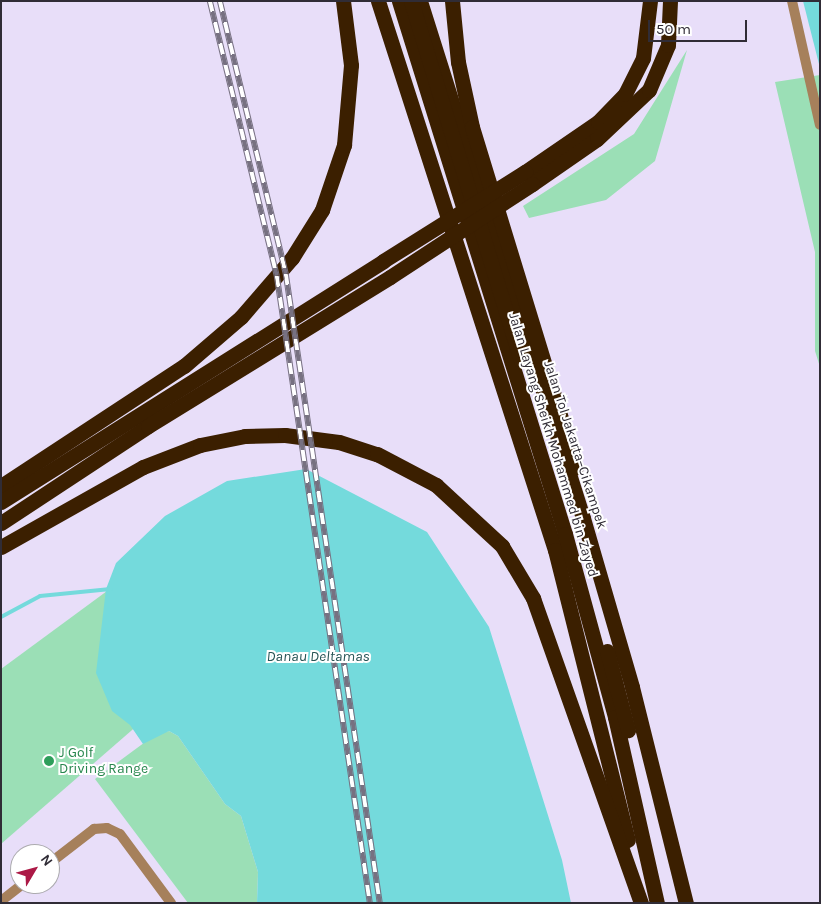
<!DOCTYPE html>
<html>
<head>
<meta charset="utf-8">
<style>
	body { margin:0 }
	#map { position:relative; width:821px; height:904px; overflow:hidden; background:#e8def9; font-family:Karla,sans-serif }
	div>[style] { position:absolute }
	.green>* { inset:0; background:#9bdfb6 }
	.water>* { inset:0; background:#74dadc }
	.stream>* { height:4px; margin:-2px; padding:0 2px; transform-origin:2px; border-radius:2px; background:#74dadc }
	.minor>* { height:10px; margin:-5px; padding:0 5px; transform-origin:5px; border-radius:5px; background:#a6805b }
	.motorway>* { height:15px; margin:-7.5px; padding:0 7.5px; transform-origin:7.5px; border-radius:7.5px; background:#3b1f00 }
	.rail>* { height:5.5px; margin-top:-2.75px; transform-origin:0; background:repeating-linear-gradient(90deg,#fff 0 11px,#777181 0 22px); box-sizing:border-box; border-block:1px solid #777181 }
	.motorway-bridge>* { height:15px; margin:-7.5px; padding:0 7.5px; transform-origin:7.5px; border-radius:7.5px; background:#3b1f00 }
	.dots>* { width:14px; height:14px; translate:-50% -50%; box-sizing:border-box; border:2px solid #fff; border-radius:50% }
	span { translate:-50% -50%; white-space:nowrap; text-align:center; line-height:1.15; -webkit-text-stroke:4px #fff; paint-order:stroke }
	.street-label { font-size:14px; color:#302c36 }
	.leisure-label { font-size:14px; color:#27864d }
	.left { translate:0 -50%; text-align:left }
	.water-label { font-size:15px; color:#265455; font-style:italic }
	.frame { position:absolute; inset:0; border:2px solid #302c36; pointer-events:none }
	.north { position:absolute; left:10px; top:844px; width:50px; height:50px; box-sizing:border-box; background:#fff; border:1px solid #acabaf; border-radius:50%; rotate:53deg; font-size:14px; font-weight:700; line-height:20px; text-align:center; color:#302c36 }
	.north::after { content:''; display:block; margin:auto; width:18px; height:22px; background:#ac1946; clip-path:polygon(50% 0,100% 100%,50% 72%,0 100%) }
	.scale { position:absolute; left:648px; top:20px; width:99px; height:22px; box-sizing:border-box; border:2px solid #302c36; border-top:0; padding-left:6px; font-size:15px; line-height:18px; white-space:nowrap; color:#302c36; -webkit-text-stroke:4px #fff; paint-order:stroke }
</style>
</head>
<body>
<div id="map">
	<div class="green">
		<i style="clip-path:polygon(687px 50px,655px 161px,606px 200px,529px 218px,523px 206px,634px 134px)"></i>
		<i style="clip-path:polygon(820px 75px,820px 367px,815px 351px,815px 252px,775px 82px)"></i>
		<i style="clip-path:polygon(122px 580px,193px 677px,1px 844px,1px 669px)"></i>
		<i style="clip-path:polygon(169px 731px,178px 736px,225px 804px,241px 816px,258px 872px,257px 903px,188px 903px,95px 779px,156px 734px)"></i>
	</div>
	<div class="water">
		<i style="clip-path:polygon(803px 1px,820px 1px,820px 68px)"></i>
		<i style="clip-path:polygon(306px 469px,427px 532px,489px 627px,562px 860px,571px 903px,257px 903px,258px 872px,241px 816px,225px 804px,178px 736px,169px 731px,143px 744px,130px 725px,112px 711px,96px 673px,106px 589px,116px 563px,165px 516px,227px 481px)"></i>
	</div>
	<div class="stream">
		<i style="left:1px;top:617px;width:44px;rotate:-28.3deg"></i>
		<i style="left:40px;top:596px;width:71px;rotate:-5.6deg"></i>
	</div>
	<div class="minor">
		<i style="left:792px;top:1px;width:127px;rotate:77.3deg"></i>
		<i style="left:50px;top:863px;width:56px;rotate:-37.7deg"></i>
		<i style="left:94px;top:829px;width:13px;rotate:-4deg"></i>
		<i style="left:107px;top:828px;width:14px;rotate:25deg"></i>
		<i style="left:120px;top:834px;width:86px;rotate:53.5deg"></i>
		<i style="left:1px;top:901px;width:28px;rotate:-38deg"></i>
	</div>
	<div class="motorway">
		<i style="left:378px;top:1px;width:577px;rotate:72.13deg"></i>
		<i style="left:555px;top:550px;width:299px;rotate:75.9deg"></i>
		<i style="left:420px;top:1px;width:542px;rotate:72.5deg"></i>
		<i style="left:583px;top:518px;width:176px;rotate:73.8deg"></i>
		<i style="left:632px;top:687px;width:223px;rotate:76deg"></i>
		<i style="left:452px;top:1px;width:61px;rotate:84.4deg"></i>
		<i style="left:458px;top:62px;width:66px;rotate:77.8deg"></i>
		<i style="left:472px;top:127px;width:356px;rotate:73deg"></i>
		<i style="left:525px;top:172px;width:88px;rotate:-34.4deg"></i>
		<i style="left:598px;top:122px;width:39px;rotate:-46deg"></i>
		<i style="left:625px;top:94px;width:40px;rotate:-63.4deg"></i>
		<i style="left:643px;top:58px;width:57px;rotate:-83deg"></i>
		<i style="left:532px;top:184px;width:79px;rotate:-34.7deg"></i>
		<i style="left:597px;top:139px;width:71px;rotate:-43.3deg"></i>
		<i style="left:649px;top:90px;width:49px;rotate:-67.1deg"></i>
		<i style="left:668px;top:45px;width:44px;rotate:-87.4deg"></i>
		<i style="left:1px;top:486px;width:219px;rotate:-33.3deg"></i>
		<i style="left:184px;top:366px;width:75px;rotate:-40.7deg"></i>
		<i style="left:241px;top:317px;width:78px;rotate:-49.2deg"></i>
		<i style="left:292px;top:258px;width:57px;rotate:-58deg"></i>
		<i style="left:322px;top:210px;width:69px;rotate:-71.3deg"></i>
		<i style="left:344px;top:145px;width:80px;rotate:-85deg"></i>
		<i style="left:351px;top:65px;width:64px;rotate:-97.1deg"></i>
		<i style="left:1px;top:502px;width:452px;rotate:-32.2deg"></i>
		<i style="left:1px;top:523px;width:176px;rotate:-33.4deg"></i>
		<i style="left:148px;top:426px;width:284px;rotate:-31.6deg"></i>
		<i style="left:1px;top:547px;width:163px;rotate:-29.4deg"></i>
		<i style="left:143px;top:467px;width:61px;rotate:-21.1deg"></i>
		<i style="left:200px;top:445px;width:46px;rotate:-11.3deg"></i>
		<i style="left:245px;top:436px;width:40px;rotate:-1.4deg"></i>
		<i style="left:285px;top:435px;width:54px;rotate:7.4deg"></i>
		<i style="left:339px;top:442px;width:40px;rotate:18deg"></i>
		<i style="left:377px;top:454px;width:67px;rotate:27.7deg"></i>
		<i style="left:436px;top:485px;width:90px;rotate:42.7deg"></i>
		<i style="left:502px;top:546px;width:61px;rotate:59.2deg"></i>
		<i style="left:533px;top:598px;width:324px;rotate:70.5deg"></i>
	</div>
	<div class="rail">
		<i style="left:210px;top:1px;width:283px;rotate:76.3deg"></i>
		<i style="left:277px;top:276px;width:634px;rotate:81.56deg"></i>
		<i style="left:220px;top:1px;width:281px;rotate:76.4deg"></i>
		<i style="left:286px;top:274px;width:636px;rotate:81.5deg"></i>
	</div>
	<div class="motorway-bridge">
		<i style="left:399px;top:1px;width:558px;rotate:72.7deg"></i>
		<i style="left:565px;top:534px;width:190px;rotate:74.7deg"></i>
		<i style="left:615px;top:717px;width:191px;rotate:77.3deg"></i>
		<i style="left:411px;top:1px;width:376px;rotate:73deg"></i>
		<i style="left:383px;top:261px;width:168px;rotate:-32.1deg"></i>
		<i style="left:390px;top:277px;width:170px;rotate:-33.2deg"></i>
		<i style="left:607px;top:651px;width:82px;rotate:75.1deg"></i>
	</div>
	<div class="dots">
		<i style="left:49px;top:761px;background:#2e9e5b"></i>
	</div>
	<div class="street-label">
		<span style="left:553px;top:445px;rotate:73deg">Jalan Layang Sheikh Mohammed bin Zayed</span>
		<span style="left:575px;top:445px;rotate:72deg">Jalan Tol Jakarta–Cikampek</span>
	</div>
	<div class="leisure-label">
		<span class="left" style="left:59px;top:761px">J Golf<br>Driving Range</span>
	</div>
	<div class="water-label">
		<span style="left:318px;top:657px">Danau Deltamas</span>
	</div>
	<div class="frame"></div>
	<div class="north">N</div>
	<div class="scale">50 m</div>
</div>
</body>
</html>
